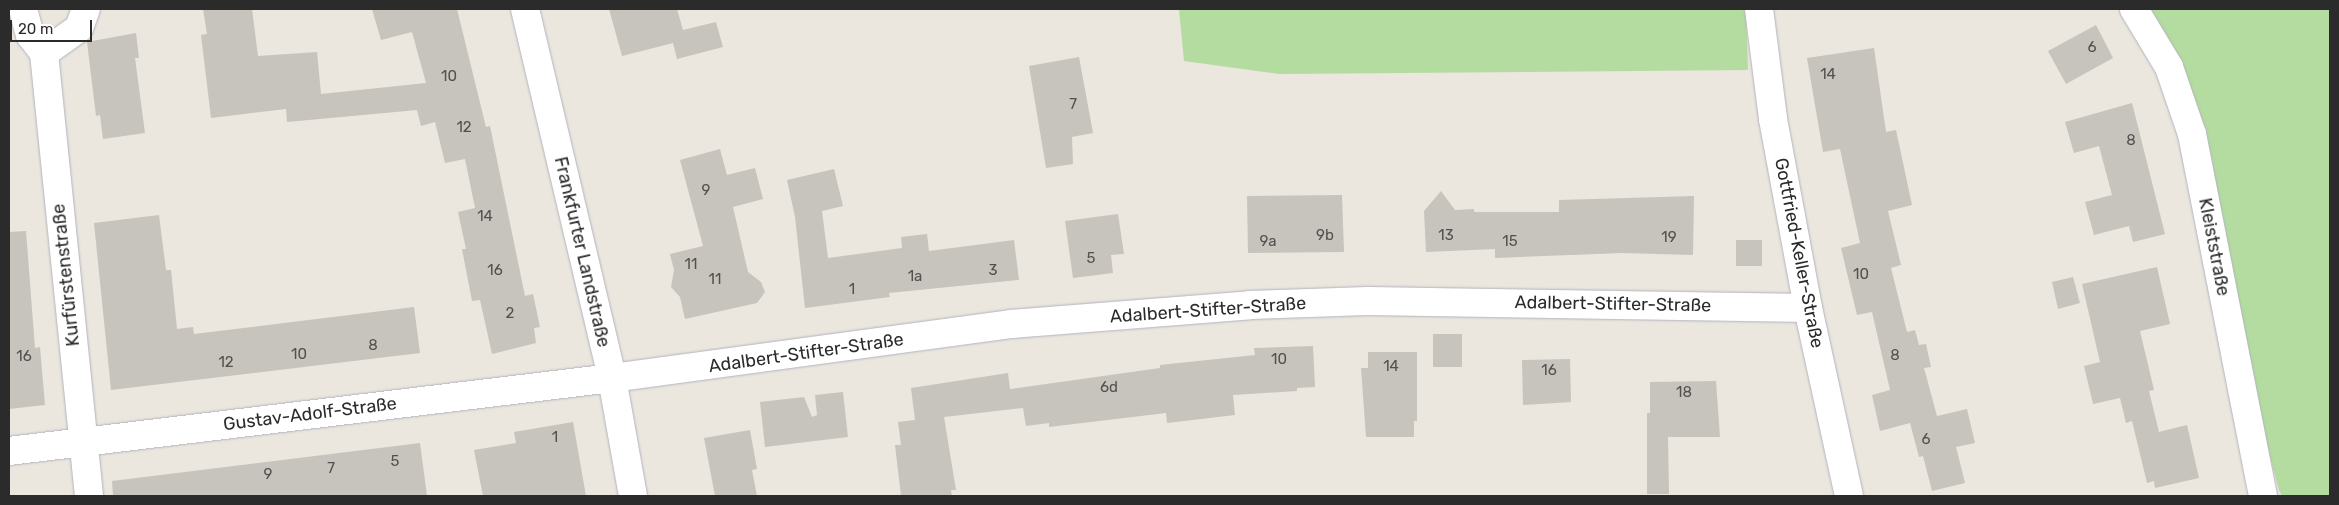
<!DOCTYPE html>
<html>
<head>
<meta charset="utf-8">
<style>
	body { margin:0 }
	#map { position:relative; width:2339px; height:505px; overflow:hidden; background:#ebe6de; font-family:Rubik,sans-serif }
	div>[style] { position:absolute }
	.green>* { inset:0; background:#b4dca0 }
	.building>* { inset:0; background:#c7c4bd }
	.roads { filter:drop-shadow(0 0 1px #b2b4bd) drop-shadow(0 0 1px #b2b4bd) }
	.street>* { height:28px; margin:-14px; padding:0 14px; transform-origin:14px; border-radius:14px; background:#fff }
	.secondary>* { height:28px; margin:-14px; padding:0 14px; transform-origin:14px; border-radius:14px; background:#fff }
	span { translate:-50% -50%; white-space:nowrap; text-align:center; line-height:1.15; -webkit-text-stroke:4px #fff; paint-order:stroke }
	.number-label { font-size:15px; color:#525150 }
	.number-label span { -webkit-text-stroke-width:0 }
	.street-label { font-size:18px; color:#2b2b2b }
	.frame { position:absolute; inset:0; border:10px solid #2b2b2b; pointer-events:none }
	.scale { position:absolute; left:10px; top:20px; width:82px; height:22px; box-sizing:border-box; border:2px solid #2b2b2b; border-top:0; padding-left:6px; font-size:15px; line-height:18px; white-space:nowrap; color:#2b2b2b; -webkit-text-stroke:4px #fff; paint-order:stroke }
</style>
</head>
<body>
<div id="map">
	<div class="green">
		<i style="clip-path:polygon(1179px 9px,1746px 9px,1748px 70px,1280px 74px,1184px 61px)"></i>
		<i style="clip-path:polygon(2149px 9px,2330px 9px,2330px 496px,2282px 496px,2279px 490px,2266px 442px,2206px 131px,2182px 64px)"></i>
	</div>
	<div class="building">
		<i style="clip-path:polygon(203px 9px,252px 9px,258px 56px,317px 52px,321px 94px,426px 83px,412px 32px,381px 40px,372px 9px,457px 9px,486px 127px,490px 126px,525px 296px,533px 294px,540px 327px,534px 328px,536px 343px,492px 354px,480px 300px,472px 301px,462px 249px,466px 249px,458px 212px,475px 208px,465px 159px,445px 163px,435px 122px,421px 126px,417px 110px,287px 122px,286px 109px,211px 118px,201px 35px,207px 34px)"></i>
		<i style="clip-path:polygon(609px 9px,677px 9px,683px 30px,716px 22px,723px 47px,677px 59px,673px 43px,622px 56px)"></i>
		<i style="clip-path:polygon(2096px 25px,2113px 58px,2066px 84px,2048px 51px)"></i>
		<i style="clip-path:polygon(136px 33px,139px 58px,135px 58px,145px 133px,103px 139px,100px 115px,96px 116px,87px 42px)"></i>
		<i style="clip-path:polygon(1874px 48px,1886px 132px,1896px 130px,1912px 205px,1888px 211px,1901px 265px,1891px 268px,1907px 332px,1915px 330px,1919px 345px,1926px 344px,1931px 367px,1924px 368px,1937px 416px,1967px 409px,1975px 443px,1956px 447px,1965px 483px,1932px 491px,1923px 456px,1919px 457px,1910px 423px,1880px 431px,1872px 395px,1890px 390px,1872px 312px,1857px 315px,1841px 248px,1860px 243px,1840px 149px,1823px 152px,1807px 58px)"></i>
		<i style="clip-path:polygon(1079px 57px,1093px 133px,1072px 137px,1073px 164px,1046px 168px,1029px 66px)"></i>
		<i style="clip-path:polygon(2132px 103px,2165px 234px,2133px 242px,2129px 226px,2094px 235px,2085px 202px,2112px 195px,2099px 146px,2074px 153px,2065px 122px)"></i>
		<i style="clip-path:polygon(720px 149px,727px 175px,755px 168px,763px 199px,733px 207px,748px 272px,761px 282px,765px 292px,757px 303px,685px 319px,680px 297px,671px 287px,674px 270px,670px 254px,703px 246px,680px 160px)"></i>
		<i style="clip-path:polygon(834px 169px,843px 206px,822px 211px,828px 258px,902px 248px,901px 237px,927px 234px,929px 251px,1014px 240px,1019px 280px,889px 293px,890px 297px,805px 308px,795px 217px,787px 180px)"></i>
		<i style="clip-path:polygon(1441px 191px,1455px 210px,1474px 209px,1474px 212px,1559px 212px,1559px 200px,1694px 196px,1693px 255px,1622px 253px,1495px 258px,1495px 249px,1426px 252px,1424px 211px)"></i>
		<i style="clip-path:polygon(1342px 195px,1344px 252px,1248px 253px,1247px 196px)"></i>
		<i style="clip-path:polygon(1118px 214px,1124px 254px,1111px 255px,1113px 273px,1073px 278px,1065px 221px)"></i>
		<i style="clip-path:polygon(159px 215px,166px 270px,171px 270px,177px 329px,193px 327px,194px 334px,414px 307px,420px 353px,111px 390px,94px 223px)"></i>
		<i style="clip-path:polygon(26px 231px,35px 348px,40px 347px,45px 405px,9px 409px,9px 232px)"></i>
		<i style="clip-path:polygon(1736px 240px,1762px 240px,1762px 266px,1736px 266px)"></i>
		<i style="clip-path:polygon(2157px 267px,2170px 324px,2140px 331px,2154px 390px,2149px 391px,2159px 432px,2187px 425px,2199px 478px,2155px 488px,2154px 481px,2147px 483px,2132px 421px,2126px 423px,2120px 398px,2093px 404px,2084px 366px,2100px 362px,2082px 284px)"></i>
		<i style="clip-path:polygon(2073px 277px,2080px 303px,2058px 309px,2052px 282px)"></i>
		<i style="clip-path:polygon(1433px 334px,1462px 334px,1462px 367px,1433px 367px)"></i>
		<i style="clip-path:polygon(1313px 346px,1315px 387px,1297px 388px,1297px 391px,1233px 395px,1235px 415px,1167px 423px,1166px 413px,1049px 427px,1049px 423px,1026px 426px,1023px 408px,944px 417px,956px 490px,951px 490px,952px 496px,901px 496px,895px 445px,901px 445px,898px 422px,915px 420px,911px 388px,1008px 373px,1010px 389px,1160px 368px,1160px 365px,1255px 355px,1254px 348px)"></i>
		<i style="clip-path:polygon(1368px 352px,1417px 352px,1417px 421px,1414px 421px,1414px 437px,1366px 437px,1361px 368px,1368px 368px)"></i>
		<i style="clip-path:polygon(1570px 359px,1571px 402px,1523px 405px,1522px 360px)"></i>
		<i style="clip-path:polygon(1716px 381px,1720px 437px,1668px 437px,1669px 494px,1647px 494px,1647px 413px,1650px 413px,1650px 382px)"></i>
		<i style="clip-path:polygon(843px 392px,848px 437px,765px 447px,760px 402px,804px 397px,812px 417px,817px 415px,815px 395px)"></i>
		<i style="clip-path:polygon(573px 422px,586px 496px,483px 496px,474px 450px,516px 443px,514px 432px)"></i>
		<i style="clip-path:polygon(750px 430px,757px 469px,752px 470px,757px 496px,715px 496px,704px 438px)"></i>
		<i style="clip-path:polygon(420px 443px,427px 496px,113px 496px,112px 481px)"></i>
	</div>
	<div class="roads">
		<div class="street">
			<i style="left:23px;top:9px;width:27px;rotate:75deg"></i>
			<i style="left:30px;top:35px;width:23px;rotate:52deg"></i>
			<i style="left:44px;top:53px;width:445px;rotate:84.2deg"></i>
			<i style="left:1759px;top:9px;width:111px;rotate:82.7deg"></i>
			<i style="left:1773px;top:119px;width:192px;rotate:79.5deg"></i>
			<i style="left:1808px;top:308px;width:192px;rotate:77.7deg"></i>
			<i style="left:2134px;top:9px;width:68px;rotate:58.9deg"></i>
			<i style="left:2169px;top:67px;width:71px;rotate:71.1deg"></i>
			<i style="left:2192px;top:134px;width:369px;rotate:78.9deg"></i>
			<i style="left:44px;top:53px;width:43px;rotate:-35.5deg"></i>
			<i style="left:79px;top:28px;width:20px;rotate:-70deg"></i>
			<i style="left:9px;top:451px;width:607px;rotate:-6.9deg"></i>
			<i style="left:612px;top:378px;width:403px;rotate:-7.7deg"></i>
			<i style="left:1011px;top:324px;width:240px;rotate:-4.5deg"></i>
			<i style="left:1250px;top:305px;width:118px;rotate:-1.9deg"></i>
			<i style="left:1368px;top:301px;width:440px;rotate:0.9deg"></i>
		</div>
		<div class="secondary">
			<i style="left:525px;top:9px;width:379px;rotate:76.7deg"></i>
			<i style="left:612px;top:378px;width:120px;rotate:79.9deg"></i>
		</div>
	</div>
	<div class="number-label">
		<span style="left:2092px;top:48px">6</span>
		<span style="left:1828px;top:75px">14</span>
		<span style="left:449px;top:77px">10</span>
		<span style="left:1073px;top:105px">7</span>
		<span style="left:464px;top:128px">12</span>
		<span style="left:2131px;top:141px">8</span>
		<span style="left:706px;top:191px">9</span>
		<span style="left:485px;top:217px">14</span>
		<span style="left:1325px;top:236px">9b</span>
		<span style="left:1446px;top:236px">13</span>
		<span style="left:1669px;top:238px">19</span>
		<span style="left:1268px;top:242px">9a</span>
		<span style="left:1510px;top:242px">15</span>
		<span style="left:1091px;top:259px">5</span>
		<span style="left:691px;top:265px">11</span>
		<span style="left:495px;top:271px">16</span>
		<span style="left:993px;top:271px">3</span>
		<span style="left:1861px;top:275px">10</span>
		<span style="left:915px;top:277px">1a</span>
		<span style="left:715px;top:280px">11</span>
		<span style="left:852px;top:290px">1</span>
		<span style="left:510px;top:314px">2</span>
		<span style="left:373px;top:346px">8</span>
		<span style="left:299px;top:355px">10</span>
		<span style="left:1895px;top:356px">8</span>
		<span style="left:24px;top:357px">16</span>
		<span style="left:1279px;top:360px">10</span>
		<span style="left:226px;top:363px">12</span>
		<span style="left:1391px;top:367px">14</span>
		<span style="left:1549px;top:371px">16</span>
		<span style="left:1109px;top:388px">6d</span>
		<span style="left:1684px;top:393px">18</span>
		<span style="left:555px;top:438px">1</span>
		<span style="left:1926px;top:440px">6</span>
		<span style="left:395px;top:462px">5</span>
		<span style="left:331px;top:469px">7</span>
		<span style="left:268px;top:475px">9</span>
	</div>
	<div class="street-label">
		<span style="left:2214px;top:247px;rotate:79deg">Kleiststraße</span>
		<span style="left:582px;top:252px;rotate:77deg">Frankfurter Landstraße</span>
		<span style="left:1799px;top:253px;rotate:79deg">Gottfried-Keller-Straße</span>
		<span style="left:66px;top:275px;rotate:-96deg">Kurfürstenstraße</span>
		<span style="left:1613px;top:304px;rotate:1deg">Adalbert-Stifter-Straße</span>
		<span style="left:1208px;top:310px;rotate:-4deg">Adalbert-Stifter-Straße</span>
		<span style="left:806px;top:353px;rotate:-8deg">Adalbert-Stifter-Straße</span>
		<span style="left:310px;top:414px;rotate:-7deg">Gustav-Adolf-Straße</span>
	</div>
	<div class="frame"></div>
	<div class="scale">20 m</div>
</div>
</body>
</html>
